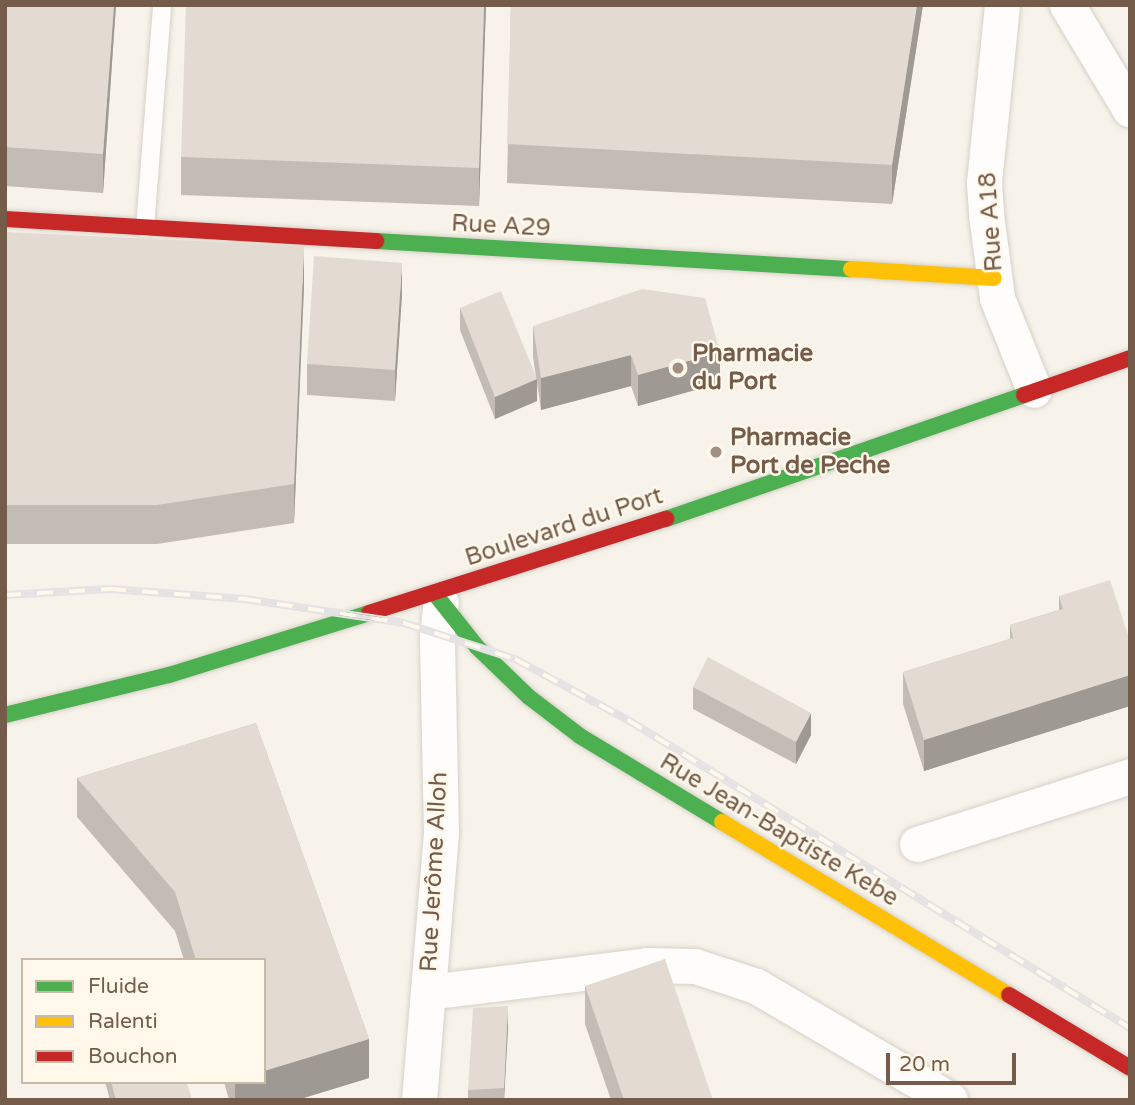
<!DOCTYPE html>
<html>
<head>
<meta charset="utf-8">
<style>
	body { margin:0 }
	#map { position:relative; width:1135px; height:1105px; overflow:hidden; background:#f7f3ea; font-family:"Varela Round",sans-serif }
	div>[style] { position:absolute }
	.roads { filter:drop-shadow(0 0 2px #d6d0c8) drop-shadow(0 0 2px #d6d0c8) }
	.lane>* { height:18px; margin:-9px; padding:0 9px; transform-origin:9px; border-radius:9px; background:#fefdfc }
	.street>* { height:35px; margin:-17.5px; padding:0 17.5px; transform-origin:17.5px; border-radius:17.5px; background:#fefdfc }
	.fast>* { height:16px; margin:-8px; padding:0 8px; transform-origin:8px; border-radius:8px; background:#4caf50 }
	.slow>* { height:16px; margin:-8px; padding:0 8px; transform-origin:8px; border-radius:8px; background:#ffc107 }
	.jam>* { height:16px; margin:-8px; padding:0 8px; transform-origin:8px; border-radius:8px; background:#c62828 }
	.rail>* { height:8px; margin-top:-4px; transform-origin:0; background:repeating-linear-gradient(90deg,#fff8eb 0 16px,#e5e2e4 0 32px); box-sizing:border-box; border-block:2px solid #e5e2e4 }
	.wall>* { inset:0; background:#c3bcb5 }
	.shaded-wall>* { inset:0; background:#9f9993 }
	.building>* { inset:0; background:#e3dbd2 }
	.dots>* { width:19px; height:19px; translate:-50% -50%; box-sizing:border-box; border:4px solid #fff8eb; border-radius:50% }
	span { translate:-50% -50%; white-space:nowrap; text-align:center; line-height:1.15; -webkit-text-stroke:5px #fff8eb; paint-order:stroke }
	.street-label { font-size:24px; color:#755c4a }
	.poi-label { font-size:24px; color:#755c4a; font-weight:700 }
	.left { translate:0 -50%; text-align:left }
	.frame { position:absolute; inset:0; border:7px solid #755c4a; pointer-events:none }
	.legend { position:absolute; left:21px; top:958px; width:245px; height:126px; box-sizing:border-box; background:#fff8eb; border:2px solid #c8baab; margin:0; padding:9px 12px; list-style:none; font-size:21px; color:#755c4a }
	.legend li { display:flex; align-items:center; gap:14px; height:35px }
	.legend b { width:35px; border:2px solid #c8baab }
	.scale { position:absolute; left:886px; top:1053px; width:130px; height:32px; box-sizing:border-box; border:4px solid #755c4a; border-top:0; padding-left:9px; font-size:21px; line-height:24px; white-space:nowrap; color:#755c4a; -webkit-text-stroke:5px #fff8eb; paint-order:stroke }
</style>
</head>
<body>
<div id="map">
	<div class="roads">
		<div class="lane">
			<i style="left:145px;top:228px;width:224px;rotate:-85.6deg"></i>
		</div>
		<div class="street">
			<i style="left:1002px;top:5px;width:179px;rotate:95.8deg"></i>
			<i style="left:984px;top:183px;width:31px;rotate:86deg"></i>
			<i style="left:986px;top:214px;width:85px;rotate:82.5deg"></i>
			<i style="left:997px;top:298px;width:99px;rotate:68.1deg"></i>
			<i style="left:1067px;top:5px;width:122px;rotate:59deg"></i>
			<i style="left:917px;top:844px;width:224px;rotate:-17.7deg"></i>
			<i style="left:428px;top:992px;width:221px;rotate:-7deg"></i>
			<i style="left:647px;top:965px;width:48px;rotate:1.2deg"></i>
			<i style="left:695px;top:966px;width:64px;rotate:18.2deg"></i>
			<i style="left:756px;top:986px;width:225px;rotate:30.4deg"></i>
			<i style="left:419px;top:1100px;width:269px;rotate:-85.3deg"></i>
			<i style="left:441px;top:832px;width:198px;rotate:-91.2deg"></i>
			<i style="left:437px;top:634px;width:32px;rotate:-83deg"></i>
		</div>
		<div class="fast">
			<i style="left:376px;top:241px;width:476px;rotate:3.4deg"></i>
			<i style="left:666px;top:519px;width:379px;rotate:-19.1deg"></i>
			<i style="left:435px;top:594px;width:68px;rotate:51.6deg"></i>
			<i style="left:477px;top:647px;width:72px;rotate:43.9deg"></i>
			<i style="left:529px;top:697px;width:64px;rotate:37.4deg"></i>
			<i style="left:580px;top:736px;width:166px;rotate:31.2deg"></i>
			<i style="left:5px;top:715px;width:169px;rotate:-13.7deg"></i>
			<i style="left:169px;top:675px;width:209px;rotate:-17.2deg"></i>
		</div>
		<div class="slow">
			<i style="left:851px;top:269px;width:143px;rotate:3.6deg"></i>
			<i style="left:722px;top:822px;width:335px;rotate:31.1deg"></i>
		</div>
		<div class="jam">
			<i style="left:5px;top:219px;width:372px;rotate:3.4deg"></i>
			<i style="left:1024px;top:395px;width:112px;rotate:-19.2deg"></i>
			<i style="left:369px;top:613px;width:312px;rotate:-17.6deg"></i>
			<i style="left:1009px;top:995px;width:141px;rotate:31.1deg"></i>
		</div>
	</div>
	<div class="rail">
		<i style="left:5px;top:595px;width:105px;rotate:-3.3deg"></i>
		<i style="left:110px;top:589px;width:135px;rotate:4.2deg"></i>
		<i style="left:245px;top:599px;width:161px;rotate:8.6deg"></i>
		<i style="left:404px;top:623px;width:117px;rotate:18deg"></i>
		<i style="left:515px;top:659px;width:128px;rotate:28.4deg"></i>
		<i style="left:628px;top:720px;width:589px;rotate:31.53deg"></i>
	</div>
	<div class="wall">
		<i style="clip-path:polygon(5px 5px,116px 5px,103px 193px,5px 186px)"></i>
		<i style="clip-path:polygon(486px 5px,479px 206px,181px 195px,181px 157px)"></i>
		<i style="clip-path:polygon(511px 5px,923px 5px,892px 204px,507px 183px)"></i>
		<i style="clip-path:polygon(5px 232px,304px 285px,294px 523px,157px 544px,5px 544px)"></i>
		<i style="clip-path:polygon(402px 294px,395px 401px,307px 395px,307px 364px)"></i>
		<i style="clip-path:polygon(460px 308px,536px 377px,533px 357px,533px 326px,720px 383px,638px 406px,631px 386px,541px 410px,537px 383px,537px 401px,495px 419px,460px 330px)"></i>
		<i style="clip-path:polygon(1059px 596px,1130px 641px,1130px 706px,924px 771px,903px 704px,903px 672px,1010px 639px,1010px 625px,1059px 610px)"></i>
		<i style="clip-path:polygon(693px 687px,811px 735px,796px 764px,693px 709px)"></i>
		<i style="clip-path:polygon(256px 723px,369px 1039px,369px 1078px,297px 1100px,229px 1100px,224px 1082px,264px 1082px,264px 960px,184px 960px,175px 931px,77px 817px,77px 778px)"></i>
		<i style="clip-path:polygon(585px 986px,713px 1100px,611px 1100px,585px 1024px)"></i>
		<i style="clip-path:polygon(508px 1028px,504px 1100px,468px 1100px,468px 1090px)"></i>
		<i style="clip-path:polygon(105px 1082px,186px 1082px,192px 1100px,110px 1100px)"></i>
	</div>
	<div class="shaded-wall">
		<i style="clip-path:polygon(114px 5px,116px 5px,103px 193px,103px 154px)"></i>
		<i style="clip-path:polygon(484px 5px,486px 5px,479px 206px,479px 168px)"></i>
		<i style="clip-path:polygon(917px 5px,923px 5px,892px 204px,892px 165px)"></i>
		<i style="clip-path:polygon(304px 246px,304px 285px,294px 523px,294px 484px)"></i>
		<i style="clip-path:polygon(402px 263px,402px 294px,395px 401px,395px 370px)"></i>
		<i style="clip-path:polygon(720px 352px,720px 383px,638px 406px,638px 375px)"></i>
		<i style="clip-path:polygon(631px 355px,631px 386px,541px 410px,541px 378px)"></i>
		<i style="clip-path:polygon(537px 379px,537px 401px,495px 419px,495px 397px)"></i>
		<i style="clip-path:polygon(1130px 675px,1130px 706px,924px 771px,924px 740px)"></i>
		<i style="clip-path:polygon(811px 713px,811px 735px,796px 764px,796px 742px)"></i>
		<i style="clip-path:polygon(508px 1006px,508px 1028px,504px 1100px,504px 1088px)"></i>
		<i style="clip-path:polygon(369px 1039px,369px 1078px,297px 1100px,235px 1100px,235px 1082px,264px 1082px,264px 1071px)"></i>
	</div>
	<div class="building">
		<i style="clip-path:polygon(5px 5px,114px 5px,103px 154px,5px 147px)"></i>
		<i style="clip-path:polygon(186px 5px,484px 5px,479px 168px,181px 157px)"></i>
		<i style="clip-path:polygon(511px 5px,917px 5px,892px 165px,507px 144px)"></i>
		<i style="clip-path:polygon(5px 232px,304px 246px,294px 484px,157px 505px,5px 505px)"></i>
		<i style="clip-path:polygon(314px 256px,402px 263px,395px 370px,307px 364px)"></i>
		<i style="clip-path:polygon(642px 289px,705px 298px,720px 352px,638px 375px,631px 355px,541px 378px,533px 326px)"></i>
		<i style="clip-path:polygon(501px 291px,537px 379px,495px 397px,460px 308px)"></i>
		<i style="clip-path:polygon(1110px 580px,1130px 641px,1130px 675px,924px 740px,903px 672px,1013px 638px,1010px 625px,1063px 609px,1059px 596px)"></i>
		<i style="clip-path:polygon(708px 657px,811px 713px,796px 742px,693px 687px)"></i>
		<i style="clip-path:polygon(256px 723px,369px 1039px,264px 1071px,264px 960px,196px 960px,175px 892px,77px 778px)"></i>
		<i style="clip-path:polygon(665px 959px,713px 1100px,624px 1100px,585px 986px)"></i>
		<i style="clip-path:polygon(508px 1006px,504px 1088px,468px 1090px,473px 1008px)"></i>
		<i style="clip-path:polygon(111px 1082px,186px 1082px,192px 1100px,116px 1100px)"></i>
	</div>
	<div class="dots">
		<i style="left:678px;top:368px;background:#a29182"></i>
		<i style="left:716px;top:452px;background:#a29182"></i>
	</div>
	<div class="street-label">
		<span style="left:991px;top:222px;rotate:-94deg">Rue A18</span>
		<span style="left:501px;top:226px;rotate:3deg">Rue A29</span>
		<span style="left:564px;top:527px;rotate:-18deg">Boulevard du Port</span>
		<span style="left:779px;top:830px;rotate:31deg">Rue Jean-Baptiste Kebe</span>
		<span style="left:434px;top:872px;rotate:-87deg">Rue Jerôme Alloh</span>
	</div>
	<div class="poi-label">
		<span class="left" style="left:692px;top:368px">Pharmacie<br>du Port</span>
		<span class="left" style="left:730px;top:452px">Pharmacie<br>Port de Peche</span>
	</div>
	<div class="frame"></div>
	<ul class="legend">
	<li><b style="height:9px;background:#4caf50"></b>Fluide</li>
	<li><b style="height:9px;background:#ffc107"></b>Ralenti</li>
	<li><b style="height:9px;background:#c62828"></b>Bouchon</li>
	</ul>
	<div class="scale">20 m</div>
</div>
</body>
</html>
